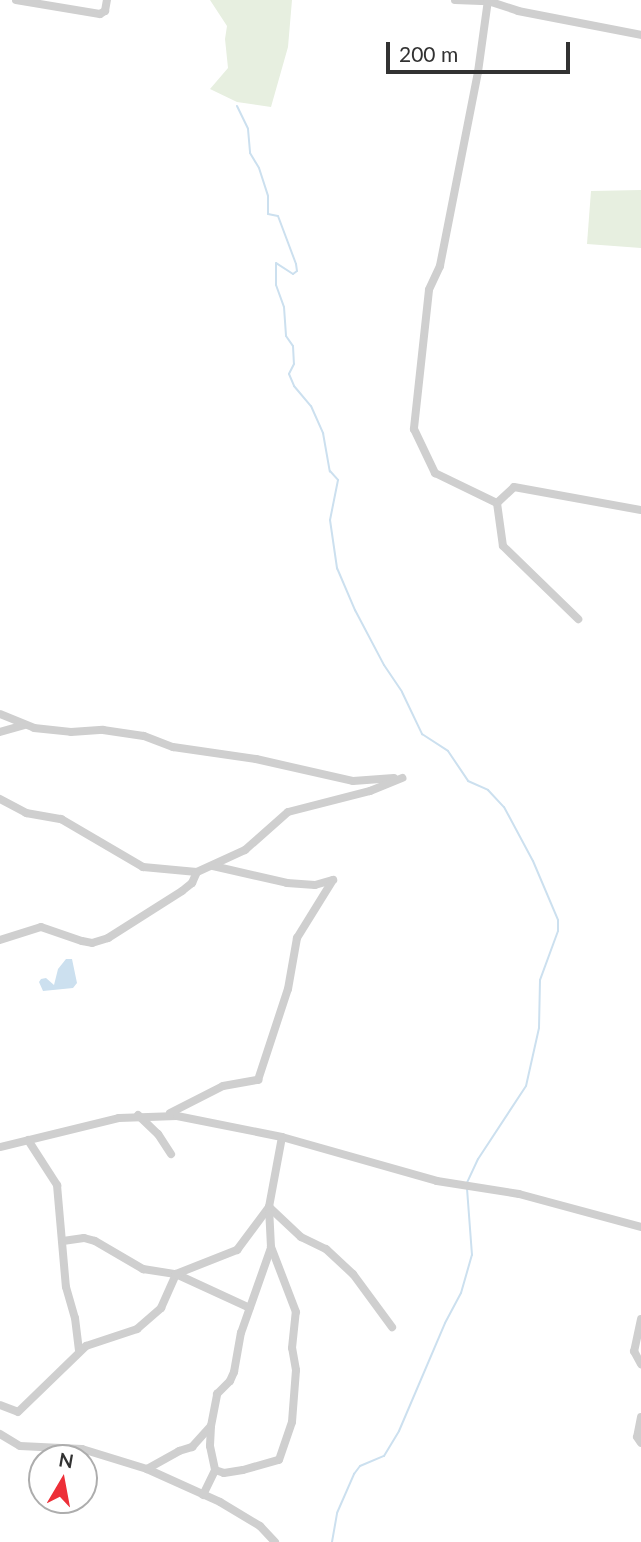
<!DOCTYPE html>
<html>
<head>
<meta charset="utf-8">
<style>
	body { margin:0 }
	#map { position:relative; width:641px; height:1542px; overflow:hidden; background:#fff; font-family:Lato,sans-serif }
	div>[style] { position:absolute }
	.green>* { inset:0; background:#e7efe0 }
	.water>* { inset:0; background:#cce0ef }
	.stream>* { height:2px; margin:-1px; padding:0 1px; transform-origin:1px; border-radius:1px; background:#cce0ef }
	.minor>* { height:8px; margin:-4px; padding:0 4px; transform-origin:4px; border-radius:4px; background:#cfcfcf }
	span { translate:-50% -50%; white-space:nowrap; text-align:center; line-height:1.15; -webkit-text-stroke:7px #fff; paint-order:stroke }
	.north { position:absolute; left:28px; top:1444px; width:70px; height:70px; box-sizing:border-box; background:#fff; border:2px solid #adadad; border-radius:50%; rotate:10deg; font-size:19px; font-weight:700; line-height:28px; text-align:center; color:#323232 }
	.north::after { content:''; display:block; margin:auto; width:24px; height:32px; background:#ed2f38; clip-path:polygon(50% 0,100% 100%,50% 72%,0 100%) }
	.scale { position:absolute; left:386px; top:42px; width:184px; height:32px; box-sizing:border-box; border:4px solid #323232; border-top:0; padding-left:9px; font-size:21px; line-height:24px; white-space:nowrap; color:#323232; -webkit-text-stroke:5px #fff; paint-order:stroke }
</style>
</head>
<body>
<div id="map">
	<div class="green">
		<i style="clip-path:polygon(210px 0,292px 0,288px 47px,271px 107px,237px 102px,210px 89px,228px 68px,225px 39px,227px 26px)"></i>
		<i style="clip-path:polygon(641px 190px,641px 248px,587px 244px,591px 191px)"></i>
	</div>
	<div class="water">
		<i style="clip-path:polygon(66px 959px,72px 959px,77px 983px,73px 988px,43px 991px,39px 982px,41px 979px,46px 978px,54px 985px,58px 969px)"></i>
	</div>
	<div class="stream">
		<i style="left:237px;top:106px;width:25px;rotate:64deg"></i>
		<i style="left:248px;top:129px;width:24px;rotate:85deg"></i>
		<i style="left:250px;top:153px;width:17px;rotate:59deg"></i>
		<i style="left:259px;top:168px;width:29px;rotate:72deg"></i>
		<i style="left:268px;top:196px;width:18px;rotate:90deg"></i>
		<i style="left:268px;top:214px;width:10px;rotate:11deg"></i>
		<i style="left:278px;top:216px;width:51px;rotate:69.4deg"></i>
		<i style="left:296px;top:264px;width:7px;rotate:82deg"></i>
		<i style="left:297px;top:271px;width:5px;rotate:143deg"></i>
		<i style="left:293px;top:274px;width:20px;rotate:-147deg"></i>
		<i style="left:276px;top:263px;width:22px;rotate:90deg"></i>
		<i style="left:276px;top:285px;width:23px;rotate:70deg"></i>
		<i style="left:284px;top:307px;width:29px;rotate:86deg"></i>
		<i style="left:286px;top:336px;width:12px;rotate:55deg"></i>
		<i style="left:293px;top:346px;width:18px;rotate:87deg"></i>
		<i style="left:294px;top:364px;width:11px;rotate:117deg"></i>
		<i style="left:289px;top:374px;width:13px;rotate:67deg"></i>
		<i style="left:294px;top:386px;width:26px;rotate:50deg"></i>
		<i style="left:311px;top:406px;width:30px;rotate:66deg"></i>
		<i style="left:323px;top:433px;width:39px;rotate:80deg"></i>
		<i style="left:330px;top:471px;width:12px;rotate:48deg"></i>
		<i style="left:338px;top:480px;width:41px;rotate:101.3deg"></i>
		<i style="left:330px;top:520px;width:49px;rotate:81.7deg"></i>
		<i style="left:337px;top:568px;width:46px;rotate:66.8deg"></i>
		<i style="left:355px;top:610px;width:62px;rotate:62.2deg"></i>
		<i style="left:384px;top:665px;width:32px;rotate:56deg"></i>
		<i style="left:402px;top:692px;width:47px;rotate:64.5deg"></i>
		<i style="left:422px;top:734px;width:31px;rotate:33deg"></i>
		<i style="left:448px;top:751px;width:36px;rotate:56deg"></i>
		<i style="left:468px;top:781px;width:22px;rotate:24deg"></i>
		<i style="left:488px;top:790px;width:23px;rotate:47deg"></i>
		<i style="left:504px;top:807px;width:61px;rotate:61.8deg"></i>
		<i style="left:533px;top:861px;width:64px;rotate:67deg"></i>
		<i style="left:558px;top:920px;width:11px;rotate:90deg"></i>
		<i style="left:558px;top:931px;width:52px;rotate:110.2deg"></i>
		<i style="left:540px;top:980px;width:48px;rotate:91.2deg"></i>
		<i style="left:539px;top:1028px;width:59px;rotate:102.6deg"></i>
		<i style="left:526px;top:1086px;width:87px;rotate:123.3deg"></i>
		<i style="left:478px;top:1159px;width:26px;rotate:115deg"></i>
		<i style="left:332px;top:1542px;width:29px;rotate:-80deg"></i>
		<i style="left:337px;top:1513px;width:43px;rotate:-66.4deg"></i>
		<i style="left:354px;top:1474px;width:10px;rotate:-53deg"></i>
		<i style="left:360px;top:1466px;width:26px;rotate:-23deg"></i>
		<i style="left:384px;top:1456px;width:29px;rotate:-59deg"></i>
		<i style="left:399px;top:1431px;width:117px;rotate:-66.9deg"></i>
		<i style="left:445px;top:1323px;width:34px;rotate:-62deg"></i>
		<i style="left:461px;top:1293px;width:40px;rotate:-74deg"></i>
		<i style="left:472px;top:1255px;width:66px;rotate:-94.3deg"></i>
	</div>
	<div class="minor">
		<i style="left:16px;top:0;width:85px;rotate:9.5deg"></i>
		<i style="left:100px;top:14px;width:6px;rotate:-31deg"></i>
		<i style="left:105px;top:11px;width:11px;rotate:-80deg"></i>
		<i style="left:455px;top:0;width:33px;rotate:2deg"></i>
		<i style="left:488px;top:1px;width:32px;rotate:18deg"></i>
		<i style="left:518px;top:11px;width:125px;rotate:11deg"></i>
		<i style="left:488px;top:0;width:73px;rotate:97.9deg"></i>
		<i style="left:478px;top:72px;width:198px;rotate:101.1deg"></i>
		<i style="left:440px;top:266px;width:26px;rotate:115deg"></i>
		<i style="left:429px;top:290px;width:140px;rotate:96.2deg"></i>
		<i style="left:414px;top:429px;width:49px;rotate:64.5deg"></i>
		<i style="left:435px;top:473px;width:69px;rotate:25.8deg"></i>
		<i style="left:497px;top:503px;width:43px;rotate:82.1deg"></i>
		<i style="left:503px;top:546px;width:105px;rotate:44.2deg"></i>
		<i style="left:497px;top:503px;width:23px;rotate:-43deg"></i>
		<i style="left:514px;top:487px;width:129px;rotate:10.3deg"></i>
		<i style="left:0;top:714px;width:37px;rotate:22deg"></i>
		<i style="left:34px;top:728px;width:37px;rotate:6deg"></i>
		<i style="left:71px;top:732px;width:32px;rotate:-4deg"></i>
		<i style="left:103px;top:730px;width:41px;rotate:8.3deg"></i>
		<i style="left:144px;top:736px;width:31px;rotate:21deg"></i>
		<i style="left:173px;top:747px;width:84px;rotate:8.2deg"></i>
		<i style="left:256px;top:759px;width:99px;rotate:12.8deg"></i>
		<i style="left:353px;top:781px;width:41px;rotate:-4.2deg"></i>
		<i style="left:0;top:732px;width:25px;rotate:-16deg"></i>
		<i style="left:0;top:799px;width:30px;rotate:28deg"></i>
		<i style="left:26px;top:813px;width:36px;rotate:10deg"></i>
		<i style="left:61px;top:819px;width:95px;rotate:30.3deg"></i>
		<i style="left:143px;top:867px;width:54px;rotate:5.3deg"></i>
		<i style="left:197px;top:872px;width:53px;rotate:-24.6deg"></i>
		<i style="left:245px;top:850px;width:57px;rotate:-41.5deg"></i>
		<i style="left:288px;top:812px;width:85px;rotate:-14.4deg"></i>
		<i style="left:370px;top:791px;width:35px;rotate:-22deg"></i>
		<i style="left:213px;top:866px;width:76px;rotate:12.9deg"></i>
		<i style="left:287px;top:883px;width:28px;rotate:4deg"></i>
		<i style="left:315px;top:885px;width:19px;rotate:-16deg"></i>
		<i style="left:0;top:940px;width:43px;rotate:-17.6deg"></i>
		<i style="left:41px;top:927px;width:43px;rotate:18.9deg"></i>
		<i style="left:82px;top:941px;width:10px;rotate:11deg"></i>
		<i style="left:92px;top:943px;width:17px;rotate:-17deg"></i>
		<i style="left:108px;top:938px;width:88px;rotate:-32.4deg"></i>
		<i style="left:182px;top:891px;width:13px;rotate:-39deg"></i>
		<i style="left:192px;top:883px;width:12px;rotate:-66deg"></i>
		<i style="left:170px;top:1113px;width:59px;rotate:-27deg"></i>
		<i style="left:223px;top:1086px;width:36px;rotate:-10deg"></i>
		<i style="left:258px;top:1080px;width:96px;rotate:-71.8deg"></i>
		<i style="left:288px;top:989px;width:52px;rotate:-80deg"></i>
		<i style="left:297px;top:938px;width:68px;rotate:-58.2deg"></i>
		<i style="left:138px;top:1115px;width:28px;rotate:44deg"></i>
		<i style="left:158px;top:1134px;width:24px;rotate:57deg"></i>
		<i style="left:28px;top:1140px;width:54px;rotate:57.2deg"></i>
		<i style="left:57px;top:1185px;width:102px;rotate:85deg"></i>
		<i style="left:66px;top:1287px;width:32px;rotate:74deg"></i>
		<i style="left:75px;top:1318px;width:32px;rotate:83deg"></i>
		<i style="left:0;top:1147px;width:122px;rotate:-13.7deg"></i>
		<i style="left:119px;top:1118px;width:58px;rotate:-2deg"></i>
		<i style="left:177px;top:1116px;width:107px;rotate:11.3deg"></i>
		<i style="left:282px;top:1137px;width:161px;rotate:15.8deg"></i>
		<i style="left:437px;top:1181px;width:83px;rotate:9deg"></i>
		<i style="left:519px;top:1194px;width:126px;rotate:15.1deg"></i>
		<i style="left:63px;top:1241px;width:21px;rotate:-8deg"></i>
		<i style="left:84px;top:1238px;width:11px;rotate:15deg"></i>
		<i style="left:95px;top:1241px;width:56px;rotate:30.3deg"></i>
		<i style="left:143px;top:1269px;width:33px;rotate:9deg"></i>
		<i style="left:176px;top:1274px;width:81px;rotate:24.7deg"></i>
		<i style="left:641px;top:1319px;width:33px;rotate:102deg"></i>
		<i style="left:634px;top:1351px;width:15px;rotate:62deg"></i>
		<i style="left:0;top:1405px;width:19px;rotate:21deg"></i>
		<i style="left:18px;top:1412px;width:95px;rotate:-44.1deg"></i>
		<i style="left:86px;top:1346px;width:54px;rotate:-18.4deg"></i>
		<i style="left:137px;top:1329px;width:32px;rotate:-41deg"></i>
		<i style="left:161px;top:1308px;width:37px;rotate:-66deg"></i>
		<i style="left:176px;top:1274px;width:66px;rotate:-21.5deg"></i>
		<i style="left:237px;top:1250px;width:54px;rotate:-53.3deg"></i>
		<i style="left:269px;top:1207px;width:44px;rotate:43.2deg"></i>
		<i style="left:301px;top:1237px;width:28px;rotate:26deg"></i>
		<i style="left:326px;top:1249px;width:37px;rotate:43deg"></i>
		<i style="left:353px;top:1274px;width:66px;rotate:53.7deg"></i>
		<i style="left:641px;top:1417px;width:20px;rotate:101deg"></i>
		<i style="left:637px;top:1437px;width:7px;rotate:56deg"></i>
		<i style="left:211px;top:1426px;width:20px;rotate:93deg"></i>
		<i style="left:210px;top:1446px;width:25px;rotate:78deg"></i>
		<i style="left:0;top:1434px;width:23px;rotate:31deg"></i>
		<i style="left:20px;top:1446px;width:62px;rotate:2.8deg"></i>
		<i style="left:82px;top:1449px;width:68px;rotate:17.1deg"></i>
		<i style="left:147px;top:1469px;width:80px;rotate:24.3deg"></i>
		<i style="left:220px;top:1502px;width:47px;rotate:31deg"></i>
		<i style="left:260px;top:1526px;width:22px;rotate:47deg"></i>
		<i style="left:147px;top:1469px;width:37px;rotate:-29deg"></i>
		<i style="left:179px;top:1451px;width:14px;rotate:-17deg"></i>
		<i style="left:192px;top:1447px;width:28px;rotate:-48deg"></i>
		<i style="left:211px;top:1426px;width:33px;rotate:-79deg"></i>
		<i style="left:217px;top:1394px;width:18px;rotate:-45deg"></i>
		<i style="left:230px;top:1381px;width:10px;rotate:-66deg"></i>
		<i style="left:234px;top:1372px;width:40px;rotate:-80deg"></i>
		<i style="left:241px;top:1333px;width:90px;rotate:-70.6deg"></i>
		<i style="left:203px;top:1495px;width:28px;rotate:-64deg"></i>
		<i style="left:215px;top:1470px;width:9px;rotate:18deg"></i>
		<i style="left:224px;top:1473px;width:19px;rotate:-9deg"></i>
		<i style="left:243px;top:1470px;width:37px;rotate:-16deg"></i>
		<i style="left:279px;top:1460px;width:40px;rotate:-71.1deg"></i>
		<i style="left:292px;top:1422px;width:52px;rotate:-85.6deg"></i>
		<i style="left:296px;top:1370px;width:22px;rotate:-100deg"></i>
		<i style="left:292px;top:1348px;width:36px;rotate:-84deg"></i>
		<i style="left:296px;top:1312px;width:70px;rotate:-111deg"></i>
		<i style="left:271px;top:1247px;width:40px;rotate:-92.9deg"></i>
		<i style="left:269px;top:1207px;width:71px;rotate:-79.5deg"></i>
	</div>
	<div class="north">N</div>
	<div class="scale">200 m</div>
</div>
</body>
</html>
